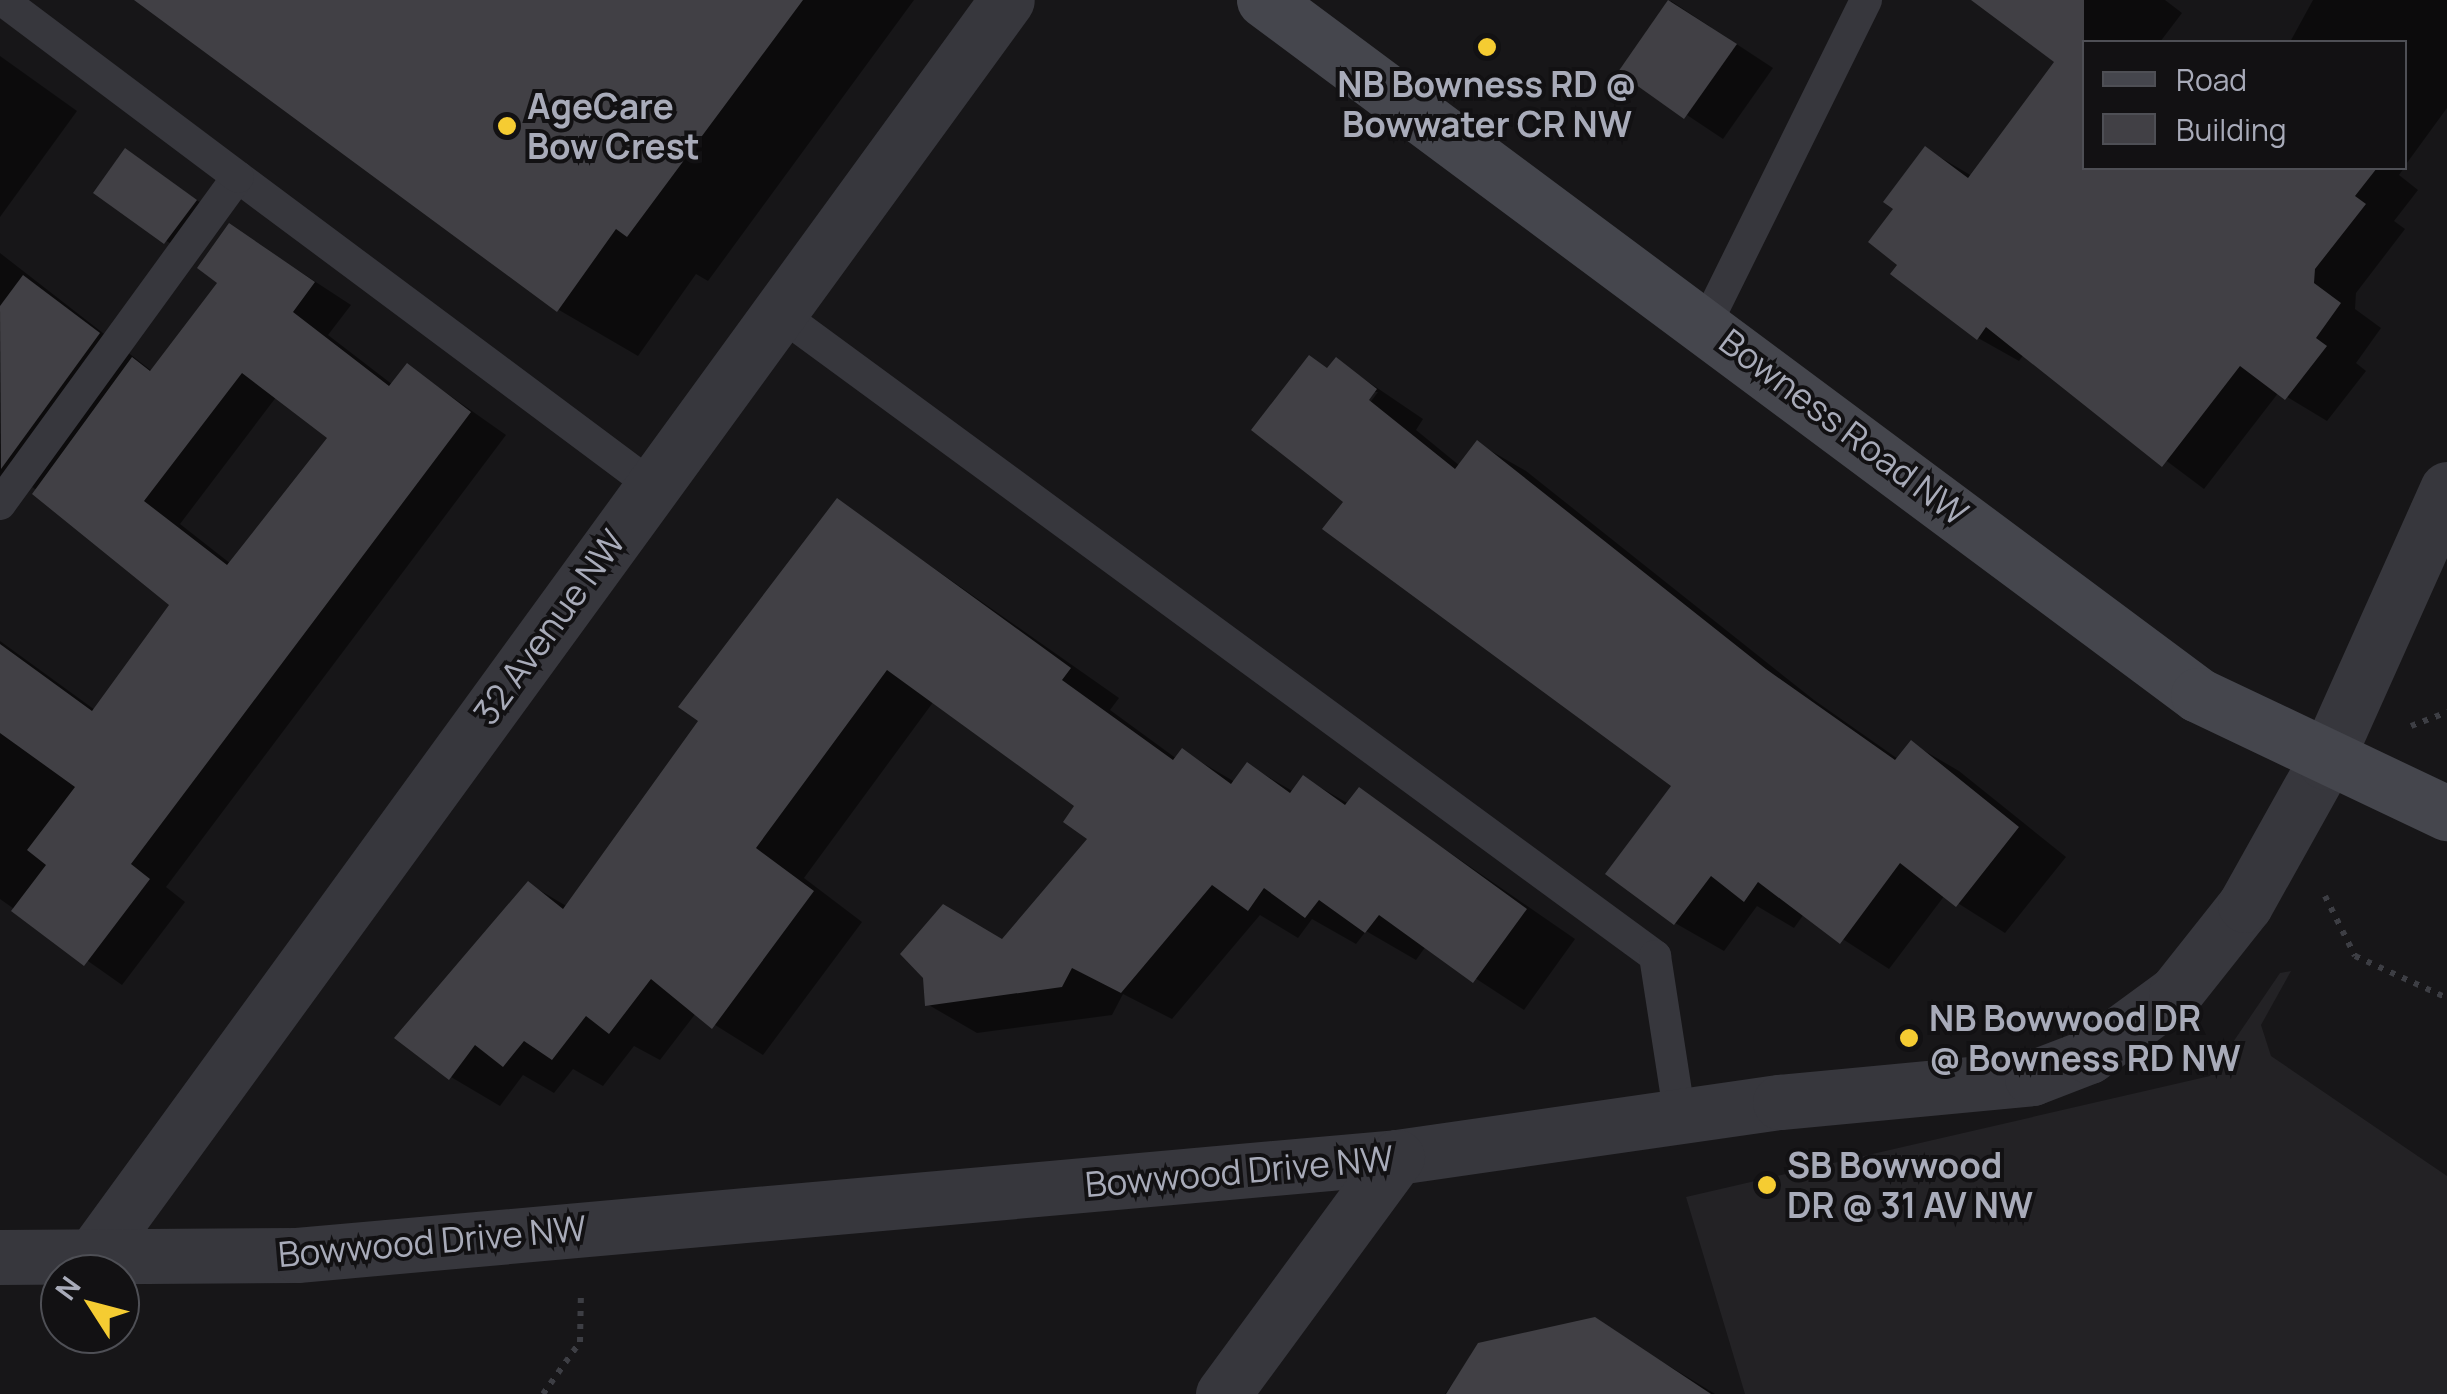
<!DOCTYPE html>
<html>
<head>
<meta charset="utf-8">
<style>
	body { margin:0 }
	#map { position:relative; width:2447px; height:1394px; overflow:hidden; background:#171618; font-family:Manrope,sans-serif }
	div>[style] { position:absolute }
	.built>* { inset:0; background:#232225 }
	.shadow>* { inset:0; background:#0007 }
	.building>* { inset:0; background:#414045 }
	.path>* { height:6px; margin-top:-3px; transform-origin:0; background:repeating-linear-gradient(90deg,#3d3e44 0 5px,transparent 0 13px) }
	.lane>* { height:32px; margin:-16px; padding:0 16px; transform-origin:16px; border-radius:16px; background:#37373d }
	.street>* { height:55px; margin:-27.5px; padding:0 27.5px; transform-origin:27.5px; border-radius:27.5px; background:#37373d }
	.secondary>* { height:55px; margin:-27.5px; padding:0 27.5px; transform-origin:27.5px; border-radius:27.5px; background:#45464d }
	.dots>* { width:28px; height:28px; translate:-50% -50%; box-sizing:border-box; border:5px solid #121113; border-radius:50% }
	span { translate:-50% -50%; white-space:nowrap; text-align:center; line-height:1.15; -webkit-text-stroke:8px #121113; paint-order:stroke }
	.poi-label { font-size:35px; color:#a8abb9; font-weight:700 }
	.left { translate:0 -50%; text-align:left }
	.street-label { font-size:35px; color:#a8abb9 }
	.legend { position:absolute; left:2082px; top:40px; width:325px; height:130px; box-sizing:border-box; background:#121113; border:2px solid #4e4f55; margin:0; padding:12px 18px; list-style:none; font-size:30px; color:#a8abb9 }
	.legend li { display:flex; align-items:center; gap:20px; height:50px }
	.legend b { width:50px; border:2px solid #4e4f55 }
	.north { position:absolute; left:40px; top:1254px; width:100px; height:100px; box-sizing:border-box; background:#121113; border:2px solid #4e4f55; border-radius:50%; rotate:306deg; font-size:28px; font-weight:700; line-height:40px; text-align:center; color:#a8abb9 }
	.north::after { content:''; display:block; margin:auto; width:35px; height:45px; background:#f5cc32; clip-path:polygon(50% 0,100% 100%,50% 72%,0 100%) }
</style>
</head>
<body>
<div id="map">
	<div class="built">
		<i style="clip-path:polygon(2291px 971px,2261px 1025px,2271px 1056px,2447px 1176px,2447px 1394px,1745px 1394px,1686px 1197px,2210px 1076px,2280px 973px)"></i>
	</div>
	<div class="shadow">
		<i style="clip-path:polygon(142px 0,914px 0,708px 281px,696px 274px,638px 356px,559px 310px)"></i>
		<i style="clip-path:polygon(1998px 0,2165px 0,2182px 13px,2160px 42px,2084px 42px,2084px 82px,2003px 21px)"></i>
		<i style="clip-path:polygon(2313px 0,2447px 0,2447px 108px,2404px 167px,2404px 42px,2290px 42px)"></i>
		<i style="clip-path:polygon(1671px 1px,1773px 68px,1723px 139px,1621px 71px)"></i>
		<i style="clip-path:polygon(0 56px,77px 111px,0 217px)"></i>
		<i style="clip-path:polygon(2050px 72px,2084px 91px,2084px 168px,2404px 168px,2399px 175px,2418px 190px,2394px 221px,2405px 229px,2356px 293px,2355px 309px,2381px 328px,2356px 363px,2366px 371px,2327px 421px,2279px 392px,2204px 489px,2024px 354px,2019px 361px,1978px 338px,1901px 264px,1897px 208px,1926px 149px,1972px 176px)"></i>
		<i style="clip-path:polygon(126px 151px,214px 212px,184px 253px,96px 192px)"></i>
		<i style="clip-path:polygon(evenodd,230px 226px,351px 305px,328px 335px,393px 385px,408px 366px,506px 435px,166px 887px,185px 902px,122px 985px,0 899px,0 641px,95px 710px,172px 605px,23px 479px,0 510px,0 253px,153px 372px,221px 282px,230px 226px,277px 396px,331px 437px,231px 564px,180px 524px,277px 396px)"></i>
		<i style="clip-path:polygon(evenodd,1336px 360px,1423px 419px,1416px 430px,1460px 466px,1477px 443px,1526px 471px,1814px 700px,1898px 759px,1911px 743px,1959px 771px,2066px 857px,2005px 933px,1945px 895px,1889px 969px,1804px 914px,1794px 928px,1757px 906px,1724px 951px,1675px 923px,1609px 873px,1675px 785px,1347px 502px,1329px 369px,1336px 360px,1372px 392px,1378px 392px,1363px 412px,1372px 392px)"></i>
		<i style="clip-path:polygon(838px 501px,1119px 698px,1110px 710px,1177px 759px,1182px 751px,1235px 782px,1248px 765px,1294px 792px,1304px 778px,1349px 804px,1359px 790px,1575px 939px,1524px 1010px,1426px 946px,1416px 960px,1366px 931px,1356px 944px,1312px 919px,1298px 938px,1260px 915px,1172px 1019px,1123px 994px,1112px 1015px,977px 1033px,927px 1004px,1003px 942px,1090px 839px,1077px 806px,934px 701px,804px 878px,862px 922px,763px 1055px,696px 1013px,660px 1060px,634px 1046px,603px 1086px,573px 1069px,554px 1093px,523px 1075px,500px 1106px,451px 1077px,529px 884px,568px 907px,702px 721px)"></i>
		<i style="clip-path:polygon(1594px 1320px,1715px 1394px,1445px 1394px,1480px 1345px)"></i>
	</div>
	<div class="building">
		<i style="clip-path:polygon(134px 0,803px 0,627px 237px,616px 229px,557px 312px)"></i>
		<i style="clip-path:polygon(1668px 0,1737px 44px,1684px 119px,1618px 72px)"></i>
		<i style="clip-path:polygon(1971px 0,2084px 0,2084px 168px,2377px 168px,2355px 196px,2366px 204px,2315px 269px,2314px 283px,2341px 303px,2316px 338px,2327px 346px,2285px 400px,2240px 366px,2162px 467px,1986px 327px,1977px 340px,1890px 274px,1897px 265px,1868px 242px,1893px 209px,1883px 202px,1925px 146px,1968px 178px,2054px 62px)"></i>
		<i style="clip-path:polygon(125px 148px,197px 200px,164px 244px,93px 193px)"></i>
		<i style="clip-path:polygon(evenodd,229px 223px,315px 282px,293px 312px,389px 386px,407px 363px,471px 412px,131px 864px,150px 879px,84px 966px,11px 911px,46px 865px,27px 850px,75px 787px,0 733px,0 644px,92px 711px,169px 605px,32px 494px,132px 357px,150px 371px,217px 283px,197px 268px,229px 223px,242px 373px,327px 438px,227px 565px,144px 501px,242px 373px)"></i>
		<i style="clip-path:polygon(23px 275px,100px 333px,1px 469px,0 306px)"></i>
		<i style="clip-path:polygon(1309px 355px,1327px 368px,1336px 357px,1377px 389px,1369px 400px,1455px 469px,1477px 440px,1766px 669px,1895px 760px,1911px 740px,2019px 827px,1956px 907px,1900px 863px,1840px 944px,1758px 882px,1744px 902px,1711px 876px,1674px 925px,1605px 874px,1671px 786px,1322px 529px,1343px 502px,1251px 430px)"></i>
		<i style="clip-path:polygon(837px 498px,1071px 668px,1062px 680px,1173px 760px,1182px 748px,1231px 784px,1247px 762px,1290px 793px,1303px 775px,1345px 805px,1359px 787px,1527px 909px,1473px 983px,1379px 915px,1365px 933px,1319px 900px,1305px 918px,1264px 888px,1248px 911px,1212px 885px,1121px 993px,1072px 968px,1062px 987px,925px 1006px,923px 978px,900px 954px,943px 904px,1002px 939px,1087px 839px,1063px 822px,1074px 806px,887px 670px,756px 848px,814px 891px,712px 1029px,651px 979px,609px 1034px,586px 1016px,552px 1060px,524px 1041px,503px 1067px,475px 1045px,449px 1080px,394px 1038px,528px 881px,563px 909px,698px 721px,678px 707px)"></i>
		<i style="clip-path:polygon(1595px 1317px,1711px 1394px,1446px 1394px,1478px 1343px)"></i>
	</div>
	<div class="path">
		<i style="left:2411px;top:726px;width:39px;rotate:-21deg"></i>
		<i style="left:2325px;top:896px;width:67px;rotate:63.4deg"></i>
		<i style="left:2355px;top:956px;width:101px;rotate:24.5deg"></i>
		<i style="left:543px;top:1394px;width:64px;rotate:-54.6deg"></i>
		<i style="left:580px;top:1342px;width:50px;rotate:-88.9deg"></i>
	</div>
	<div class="lane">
		<i style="left:238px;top:177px;width:515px;rotate:36.71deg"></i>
		<i style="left:779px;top:313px;width:1087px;rotate:36.28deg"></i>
		<i style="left:1655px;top:956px;width:163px;rotate:81.2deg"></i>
		<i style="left:1706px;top:324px;width:361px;rotate:-63.7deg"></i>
		<i style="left:0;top:504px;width:404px;rotate:-54deg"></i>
		<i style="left:238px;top:177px;width:295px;rotate:-143.1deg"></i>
	</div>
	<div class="street">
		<i style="left:93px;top:1256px;width:1553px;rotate:-53.96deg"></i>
		<i style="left:0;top:1257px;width:297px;rotate:-0.4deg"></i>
		<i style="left:297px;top:1255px;width:1104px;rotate:-5.09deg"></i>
		<i style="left:1397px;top:1157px;width:387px;rotate:-8.2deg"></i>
		<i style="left:1780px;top:1102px;width:253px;rotate:-5.4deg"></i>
		<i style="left:2032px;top:1078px;width:61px;rotate:-21.1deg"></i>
		<i style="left:2089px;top:1056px;width:108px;rotate:-36.3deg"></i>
		<i style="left:2176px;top:992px;width:111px;rotate:-51.6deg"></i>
		<i style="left:2245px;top:905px;width:164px;rotate:-60.8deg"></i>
		<i style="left:2325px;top:762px;width:299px;rotate:-65.9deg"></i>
		<i style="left:1223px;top:1394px;width:294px;rotate:-53.7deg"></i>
	</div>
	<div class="secondary">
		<i style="left:1264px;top:0;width:1164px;rotate:36.65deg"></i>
		<i style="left:2198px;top:695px;width:276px;rotate:25.4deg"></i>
	</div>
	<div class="dots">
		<i style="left:1487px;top:47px;background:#f5cc32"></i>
		<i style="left:507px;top:126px;background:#f5cc32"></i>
		<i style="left:1909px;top:1038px;background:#f5cc32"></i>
		<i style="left:1767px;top:1185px;background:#f5cc32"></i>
	</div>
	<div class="poi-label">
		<span style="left:1487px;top:104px">NB Bowness RD @<br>Bowwater CR NW</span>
		<span class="left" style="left:527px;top:126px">AgeCare<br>Bow Crest</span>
		<span class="left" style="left:1929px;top:1038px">NB Bowwood DR<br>@ Bowness RD NW</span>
		<span class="left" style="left:1787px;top:1185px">SB Bowwood<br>DR @ 31 AV NW</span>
	</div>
	<div class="street-label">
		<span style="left:1844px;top:427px;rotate:37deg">Bowness Road NW</span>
		<span style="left:549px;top:627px;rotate:-54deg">32 Avenue NW</span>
		<span style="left:1239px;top:1171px;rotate:-5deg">Bowwood Drive NW</span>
		<span style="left:432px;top:1241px;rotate:-5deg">Bowwood Drive NW</span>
	</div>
	<ul class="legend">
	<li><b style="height:12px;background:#45464d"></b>Road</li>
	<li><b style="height:28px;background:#414045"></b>Building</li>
	</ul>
	<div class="north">N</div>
</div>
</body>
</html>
